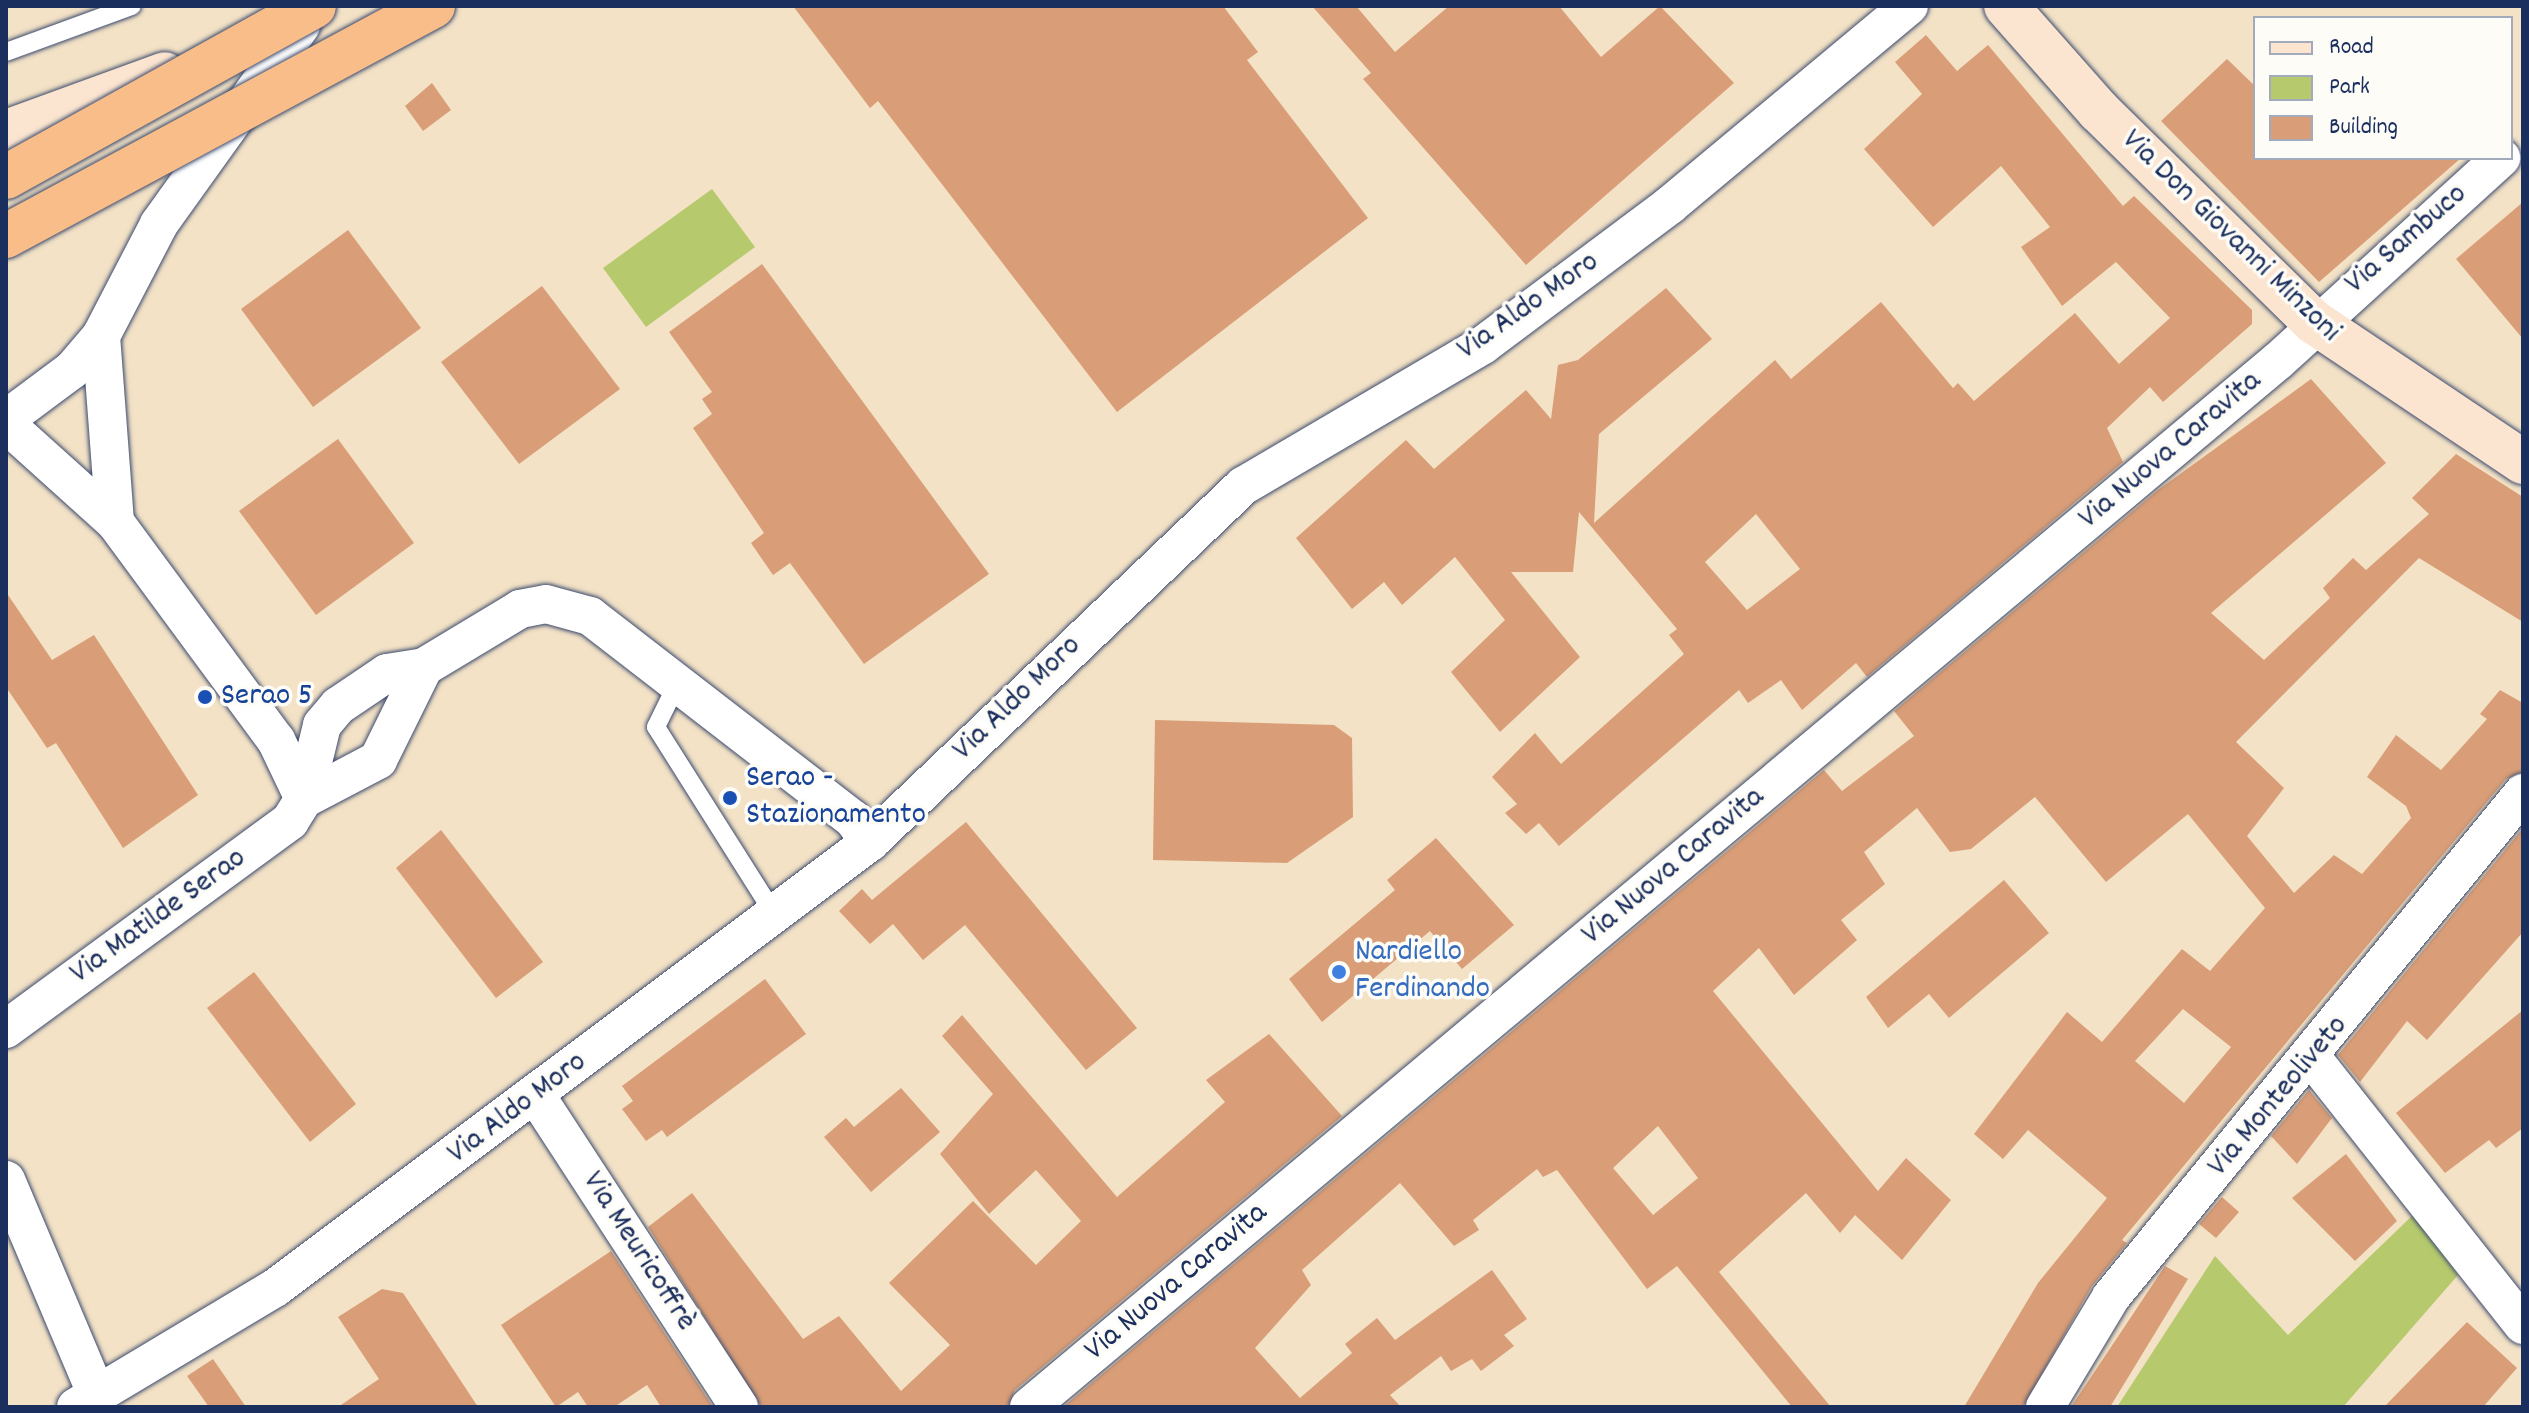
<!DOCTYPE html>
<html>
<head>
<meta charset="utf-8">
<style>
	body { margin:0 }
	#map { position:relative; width:2529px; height:1413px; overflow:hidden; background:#f3e2c6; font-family:Dekko,sans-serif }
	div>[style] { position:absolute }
	.green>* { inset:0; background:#b6ca6d }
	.building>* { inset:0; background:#d99e78 }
	.roads { filter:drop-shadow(0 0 2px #3b4a6e) drop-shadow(0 0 2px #3b4a6e) }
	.lane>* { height:18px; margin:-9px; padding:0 9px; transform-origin:9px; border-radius:9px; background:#fff }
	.street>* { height:38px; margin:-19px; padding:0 19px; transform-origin:19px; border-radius:19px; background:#fff }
	.secondary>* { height:44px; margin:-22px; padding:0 22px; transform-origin:22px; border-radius:22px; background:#fce5d0 }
	.bridges { filter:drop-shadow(0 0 2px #3b4a6e) drop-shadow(0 0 2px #3b4a6e) }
	.highway-bridge>* { height:44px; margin:-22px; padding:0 22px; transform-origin:22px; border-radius:22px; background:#f8bd89 }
	.dots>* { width:22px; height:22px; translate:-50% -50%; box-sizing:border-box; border:4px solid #fdfcf7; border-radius:50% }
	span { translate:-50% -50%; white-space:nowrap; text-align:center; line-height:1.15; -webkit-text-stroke:7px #fdfcf7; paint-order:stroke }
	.street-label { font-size:32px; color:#1b2f5e }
	.transit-label { font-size:32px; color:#164399 }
	.left { translate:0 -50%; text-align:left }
	.shop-label { font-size:32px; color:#366cbe }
	.frame { position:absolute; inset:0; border:8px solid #1b2f5e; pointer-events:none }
	.legend { position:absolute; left:2253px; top:16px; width:260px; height:144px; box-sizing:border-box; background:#fdfcf7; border:2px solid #a3aaba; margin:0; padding:10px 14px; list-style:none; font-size:24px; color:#1b2f5e }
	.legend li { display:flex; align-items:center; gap:16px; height:40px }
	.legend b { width:40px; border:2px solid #a3aaba }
</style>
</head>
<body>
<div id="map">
	<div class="green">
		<i style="clip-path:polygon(712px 189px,755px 247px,646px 327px,603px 268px)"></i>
		<i style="clip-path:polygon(2413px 1215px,2458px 1275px,2343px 1407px,2117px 1407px,2215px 1256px,2288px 1335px)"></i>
	</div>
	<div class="building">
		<i style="clip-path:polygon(793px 6px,1223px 6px,1258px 52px,1247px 60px,1368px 218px,1117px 412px,878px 101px,870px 108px)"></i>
		<i style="clip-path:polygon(1312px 6px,1356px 6px,1395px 52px,1449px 6px,1559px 6px,1601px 57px,1660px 6px,1734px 83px,1526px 265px,1363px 79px,1371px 73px)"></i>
		<i style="clip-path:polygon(evenodd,1926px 35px,1957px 71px,1988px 45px,2123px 206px,2134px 196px,2252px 310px,2252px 324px,2163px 402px,2150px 387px,2107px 428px,2123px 462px,1867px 677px,1856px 663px,1802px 710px,1781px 680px,1748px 703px,1739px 690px,1559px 846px,1539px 823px,1526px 834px,1505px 813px,1517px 804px,1492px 777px,1535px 733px,1561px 764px,1684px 654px,1669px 635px,1677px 629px,1579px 512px,1573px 572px,1511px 572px,1580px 657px,1500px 732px,1451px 672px,1505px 620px,1455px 557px,1402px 605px,1384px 582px,1352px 609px,1296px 538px,1406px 440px,1434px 469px,1526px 390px,1551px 419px,1558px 365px,1578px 360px,1666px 288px,1712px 339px,1599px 434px,1594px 523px,1775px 360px,1791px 379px,1881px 302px,1953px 388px,1958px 383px,1974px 401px,2075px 313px,2119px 364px,2170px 318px,2116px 262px,2062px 306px,2021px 247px,2050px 227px,2001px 166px,1933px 227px,1864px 149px,1922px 94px,1895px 62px,1926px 35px,1756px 514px,1800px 569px,1747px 610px,1705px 562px,1756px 514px)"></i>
		<i style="clip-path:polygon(2227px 59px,2255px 86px,2255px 158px,2461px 158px,2319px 282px,2161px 121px)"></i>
		<i style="clip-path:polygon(432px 83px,451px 110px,423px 131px,405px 106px)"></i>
		<i style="clip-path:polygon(2523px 202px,2523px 339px,2456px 259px)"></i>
		<i style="clip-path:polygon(348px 230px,421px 328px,313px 407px,241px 309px)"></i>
		<i style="clip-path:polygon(762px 264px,989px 574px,864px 664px,790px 563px,773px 575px,751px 543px,764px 533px,693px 428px,712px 414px,702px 399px,712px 392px,669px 332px)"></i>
		<i style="clip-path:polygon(542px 286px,620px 389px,519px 464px,441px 362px)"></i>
		<i style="clip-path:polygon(evenodd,2311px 379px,2386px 463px,2211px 613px,2264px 660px,2330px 598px,2323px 588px,2353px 558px,2366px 570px,2429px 514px,2412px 498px,2456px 454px,2523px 497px,2523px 622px,2419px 558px,2236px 742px,2284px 788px,2247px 836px,2294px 893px,2334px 855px,2362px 874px,2411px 818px,2406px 806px,2367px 777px,2396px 735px,2441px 770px,2487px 719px,2480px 714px,2500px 690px,2523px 703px,2523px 772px,2506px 779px,2122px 1240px,2127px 1243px,2092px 1286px,2023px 1407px,1964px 1407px,2038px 1283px,2107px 1198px,2028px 1130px,2003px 1159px,1974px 1134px,2067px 1012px,2102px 1042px,2182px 949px,2210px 971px,2265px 908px,2188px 814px,2106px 882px,2035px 797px,1971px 849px,1950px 852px,1917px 808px,1864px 852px,1885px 884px,1841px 920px,1857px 940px,1794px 995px,1759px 948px,1713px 991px,1878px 1191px,1906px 1158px,1951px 1200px,1902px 1260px,1855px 1215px,1840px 1233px,1806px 1193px,1719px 1272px,1831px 1407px,1792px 1407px,1677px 1266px,1647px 1289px,1557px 1170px,1543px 1177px,1537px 1169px,1473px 1220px,1479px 1230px,1454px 1246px,1400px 1183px,1302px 1270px,1311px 1285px,1255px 1348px,1300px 1398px,1352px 1353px,1345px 1344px,1377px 1318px,1395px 1340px,1492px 1270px,1527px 1319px,1504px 1335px,1514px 1346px,1481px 1371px,1472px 1359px,1451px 1371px,1441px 1356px,1390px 1395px,1401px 1407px,1063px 1407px,1824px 770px,1842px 791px,1914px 736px,1894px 711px,2158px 490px,2311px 379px,2183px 1009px,2231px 1047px,2184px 1103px,2135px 1061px,2183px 1009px,2311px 379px,1658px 1126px,1698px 1178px,1653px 1215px,1613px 1168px,1658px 1126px)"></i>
		<i style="clip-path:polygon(338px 439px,414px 543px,316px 615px,239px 511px)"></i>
		<i style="clip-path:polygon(6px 592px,52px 660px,94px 635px,198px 795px,123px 848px,56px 743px,47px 748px,6px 687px)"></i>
		<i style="clip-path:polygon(1155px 720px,1334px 725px,1352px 738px,1353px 817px,1287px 863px,1153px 860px)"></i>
		<i style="clip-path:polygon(966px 822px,1137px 1028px,1086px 1070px,965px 925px,923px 960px,893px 924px,870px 944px,839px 911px,862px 889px,872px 900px)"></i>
		<i style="clip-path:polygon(2523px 828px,2523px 932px,2427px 1040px,2407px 1021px,2360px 1082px,2338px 1055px)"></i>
		<i style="clip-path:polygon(441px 830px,543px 962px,496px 998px,396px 868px)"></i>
		<i style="clip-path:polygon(1436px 838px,1514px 925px,1462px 969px,1430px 931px,1322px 1022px,1289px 979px,1395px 890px,1387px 880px)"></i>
		<i style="clip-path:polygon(2004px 880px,2049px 933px,1949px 1018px,1929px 994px,1888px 1028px,1866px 997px)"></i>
		<i style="clip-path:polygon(254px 972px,356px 1104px,310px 1142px,207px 1008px)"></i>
		<i style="clip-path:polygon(765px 979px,806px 1034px,667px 1137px,662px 1130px,646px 1141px,622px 1109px,633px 1101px,622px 1086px)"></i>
		<i style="clip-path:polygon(2523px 1010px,2523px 1128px,2496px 1148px,2489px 1140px,2445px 1173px,2396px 1113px)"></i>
		<i style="clip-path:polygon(962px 1015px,1117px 1197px,1225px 1102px,1206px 1080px,1269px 1034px,1342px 1116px,1015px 1390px,1008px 1407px,761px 1407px,648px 1227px,692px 1193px,803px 1339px,839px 1316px,901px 1391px,950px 1345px,889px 1283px,973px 1201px,1036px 1265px,1081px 1221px,1036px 1170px,989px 1214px,940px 1154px,993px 1094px,942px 1036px)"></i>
		<i style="clip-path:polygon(901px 1088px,940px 1132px,871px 1192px,824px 1137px,846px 1118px,854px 1127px)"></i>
		<i style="clip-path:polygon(2309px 1090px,2332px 1118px,2297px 1164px,2271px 1136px)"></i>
		<i style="clip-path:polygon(2346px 1154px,2397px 1221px,2355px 1261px,2292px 1198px)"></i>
		<i style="clip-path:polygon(2222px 1197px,2239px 1212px,2216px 1238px,2199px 1224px)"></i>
		<i style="clip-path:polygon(611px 1251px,713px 1407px,661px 1407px,647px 1385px,614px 1407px,588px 1407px,578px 1392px,556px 1407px,501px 1325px)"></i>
		<i style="clip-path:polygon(2165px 1266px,2188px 1279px,2110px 1407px,2071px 1407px)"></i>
		<i style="clip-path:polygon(382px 1289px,403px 1293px,478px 1407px,338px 1407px,379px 1379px,338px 1317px)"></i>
		<i style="clip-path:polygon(2467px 1322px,2517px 1368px,2483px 1407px,2384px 1407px)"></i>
		<i style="clip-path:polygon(213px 1359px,246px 1407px,209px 1407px,187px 1376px)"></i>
	</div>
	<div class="roads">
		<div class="lane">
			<i style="left:6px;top:52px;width:134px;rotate:-20.1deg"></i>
			<i style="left:678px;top:682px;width:50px;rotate:116.1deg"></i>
			<i style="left:656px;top:727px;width:219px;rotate:57.7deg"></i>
		</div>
		<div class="street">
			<i style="left:6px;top:419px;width:82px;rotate:-36.6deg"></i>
			<i style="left:72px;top:370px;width:45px;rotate:-49.5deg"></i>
			<i style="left:6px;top:424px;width:147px;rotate:42deg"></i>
			<i style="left:115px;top:522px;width:271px;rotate:53.6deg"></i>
			<i style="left:276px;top:740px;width:65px;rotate:64.6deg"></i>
			<i style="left:115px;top:522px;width:187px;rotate:-94.3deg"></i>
			<i style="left:101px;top:336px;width:126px;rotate:-62.6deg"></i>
			<i style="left:159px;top:224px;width:244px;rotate:-54.4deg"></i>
			<i style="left:304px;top:799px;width:84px;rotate:-27.8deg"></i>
			<i style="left:378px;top:760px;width:104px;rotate:-63.7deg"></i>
			<i style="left:424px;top:667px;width:112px;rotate:-31.1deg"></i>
			<i style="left:520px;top:609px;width:26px;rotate:-11deg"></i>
			<i style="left:546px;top:604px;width:46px;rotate:15.3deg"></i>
			<i style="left:590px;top:616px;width:332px;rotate:37.7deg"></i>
			<i style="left:853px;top:819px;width:29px;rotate:54deg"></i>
			<i style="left:6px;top:1029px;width:352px;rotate:-36.2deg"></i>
			<i style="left:290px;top:821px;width:26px;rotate:-58deg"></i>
			<i style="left:304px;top:799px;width:76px;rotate:-76.3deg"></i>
			<i style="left:322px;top:725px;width:25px;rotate:-50deg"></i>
			<i style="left:338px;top:706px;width:59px;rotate:-34deg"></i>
			<i style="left:387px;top:673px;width:37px;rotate:-9deg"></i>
			<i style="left:2313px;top:1059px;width:339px;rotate:51.7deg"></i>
			<i style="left:537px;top:1097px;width:370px;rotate:56.9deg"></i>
			<i style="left:6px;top:1180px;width:233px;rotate:67.1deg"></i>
			<i style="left:76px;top:1407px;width:232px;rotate:-30.9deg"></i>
			<i style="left:275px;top:1288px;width:744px;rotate:-36.85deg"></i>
			<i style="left:870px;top:842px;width:516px;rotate:-43.66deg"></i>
			<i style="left:1243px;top:486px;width:278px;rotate:-30.4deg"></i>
			<i style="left:1483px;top:345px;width:234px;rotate:-36.8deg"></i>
			<i style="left:1670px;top:205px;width:311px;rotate:-39.8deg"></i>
			<i style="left:1029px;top:1407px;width:1629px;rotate:-39.95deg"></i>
			<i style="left:2278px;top:361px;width:302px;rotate:-42.3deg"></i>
			<i style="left:2045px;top:1407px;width:128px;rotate:-59deg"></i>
			<i style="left:2111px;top:1297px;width:651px;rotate:-50.74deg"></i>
		</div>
		<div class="secondary">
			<i style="left:2006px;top:6px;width:140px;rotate:48.5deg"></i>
			<i style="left:2099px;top:111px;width:301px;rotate:44.5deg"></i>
			<i style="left:2314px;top:322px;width:252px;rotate:33.8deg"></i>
			<i style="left:6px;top:132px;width:169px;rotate:-20deg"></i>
		</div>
	</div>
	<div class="bridges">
		<div class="highway-bridge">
			<i style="left:6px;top:177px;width:352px;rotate:-29deg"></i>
			<i style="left:6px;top:236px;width:485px;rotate:-28.3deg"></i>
		</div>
	</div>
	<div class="dots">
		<i style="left:205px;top:697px;background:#1a4fb4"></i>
		<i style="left:730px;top:798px;background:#1a4fb4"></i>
		<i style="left:1339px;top:972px;background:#3f7fe0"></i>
	</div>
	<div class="street-label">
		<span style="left:2230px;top:237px;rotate:44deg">Via Don Giovanni Minzoni</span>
		<span style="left:2407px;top:240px;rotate:-41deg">Via Sambuco</span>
		<span style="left:1529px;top:307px;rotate:-35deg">Via Aldo Moro</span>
		<span style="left:2171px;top:451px;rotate:-40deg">Via Nuova Caravita</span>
		<span style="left:1018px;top:699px;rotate:-44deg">Via Aldo Moro</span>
		<span style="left:1674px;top:867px;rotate:-40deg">Via Nuova Caravita</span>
		<span style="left:159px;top:917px;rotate:-36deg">Via Matilde Serao</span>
		<span style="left:2279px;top:1097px;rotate:-50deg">Via Monteoliveto</span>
		<span style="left:518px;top:1109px;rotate:-37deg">Via Aldo Moro</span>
		<span style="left:638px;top:1252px;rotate:57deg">Via Meuricoffrè</span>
		<span style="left:1177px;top:1283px;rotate:-40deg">Via Nuova Caravita</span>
	</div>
	<div class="transit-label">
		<span class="left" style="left:221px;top:697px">Serao 5</span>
		<span class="left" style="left:746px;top:798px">Serao -<br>Stazionamento</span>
	</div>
	<div class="shop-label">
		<span class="left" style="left:1355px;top:972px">Nardiello<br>Ferdinando</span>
	</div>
	<div class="frame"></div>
	<ul class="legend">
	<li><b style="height:10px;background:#fce5d0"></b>Road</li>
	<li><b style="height:22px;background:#b6ca6d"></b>Park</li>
	<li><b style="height:22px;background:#d99e78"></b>Building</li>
	</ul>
</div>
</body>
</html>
